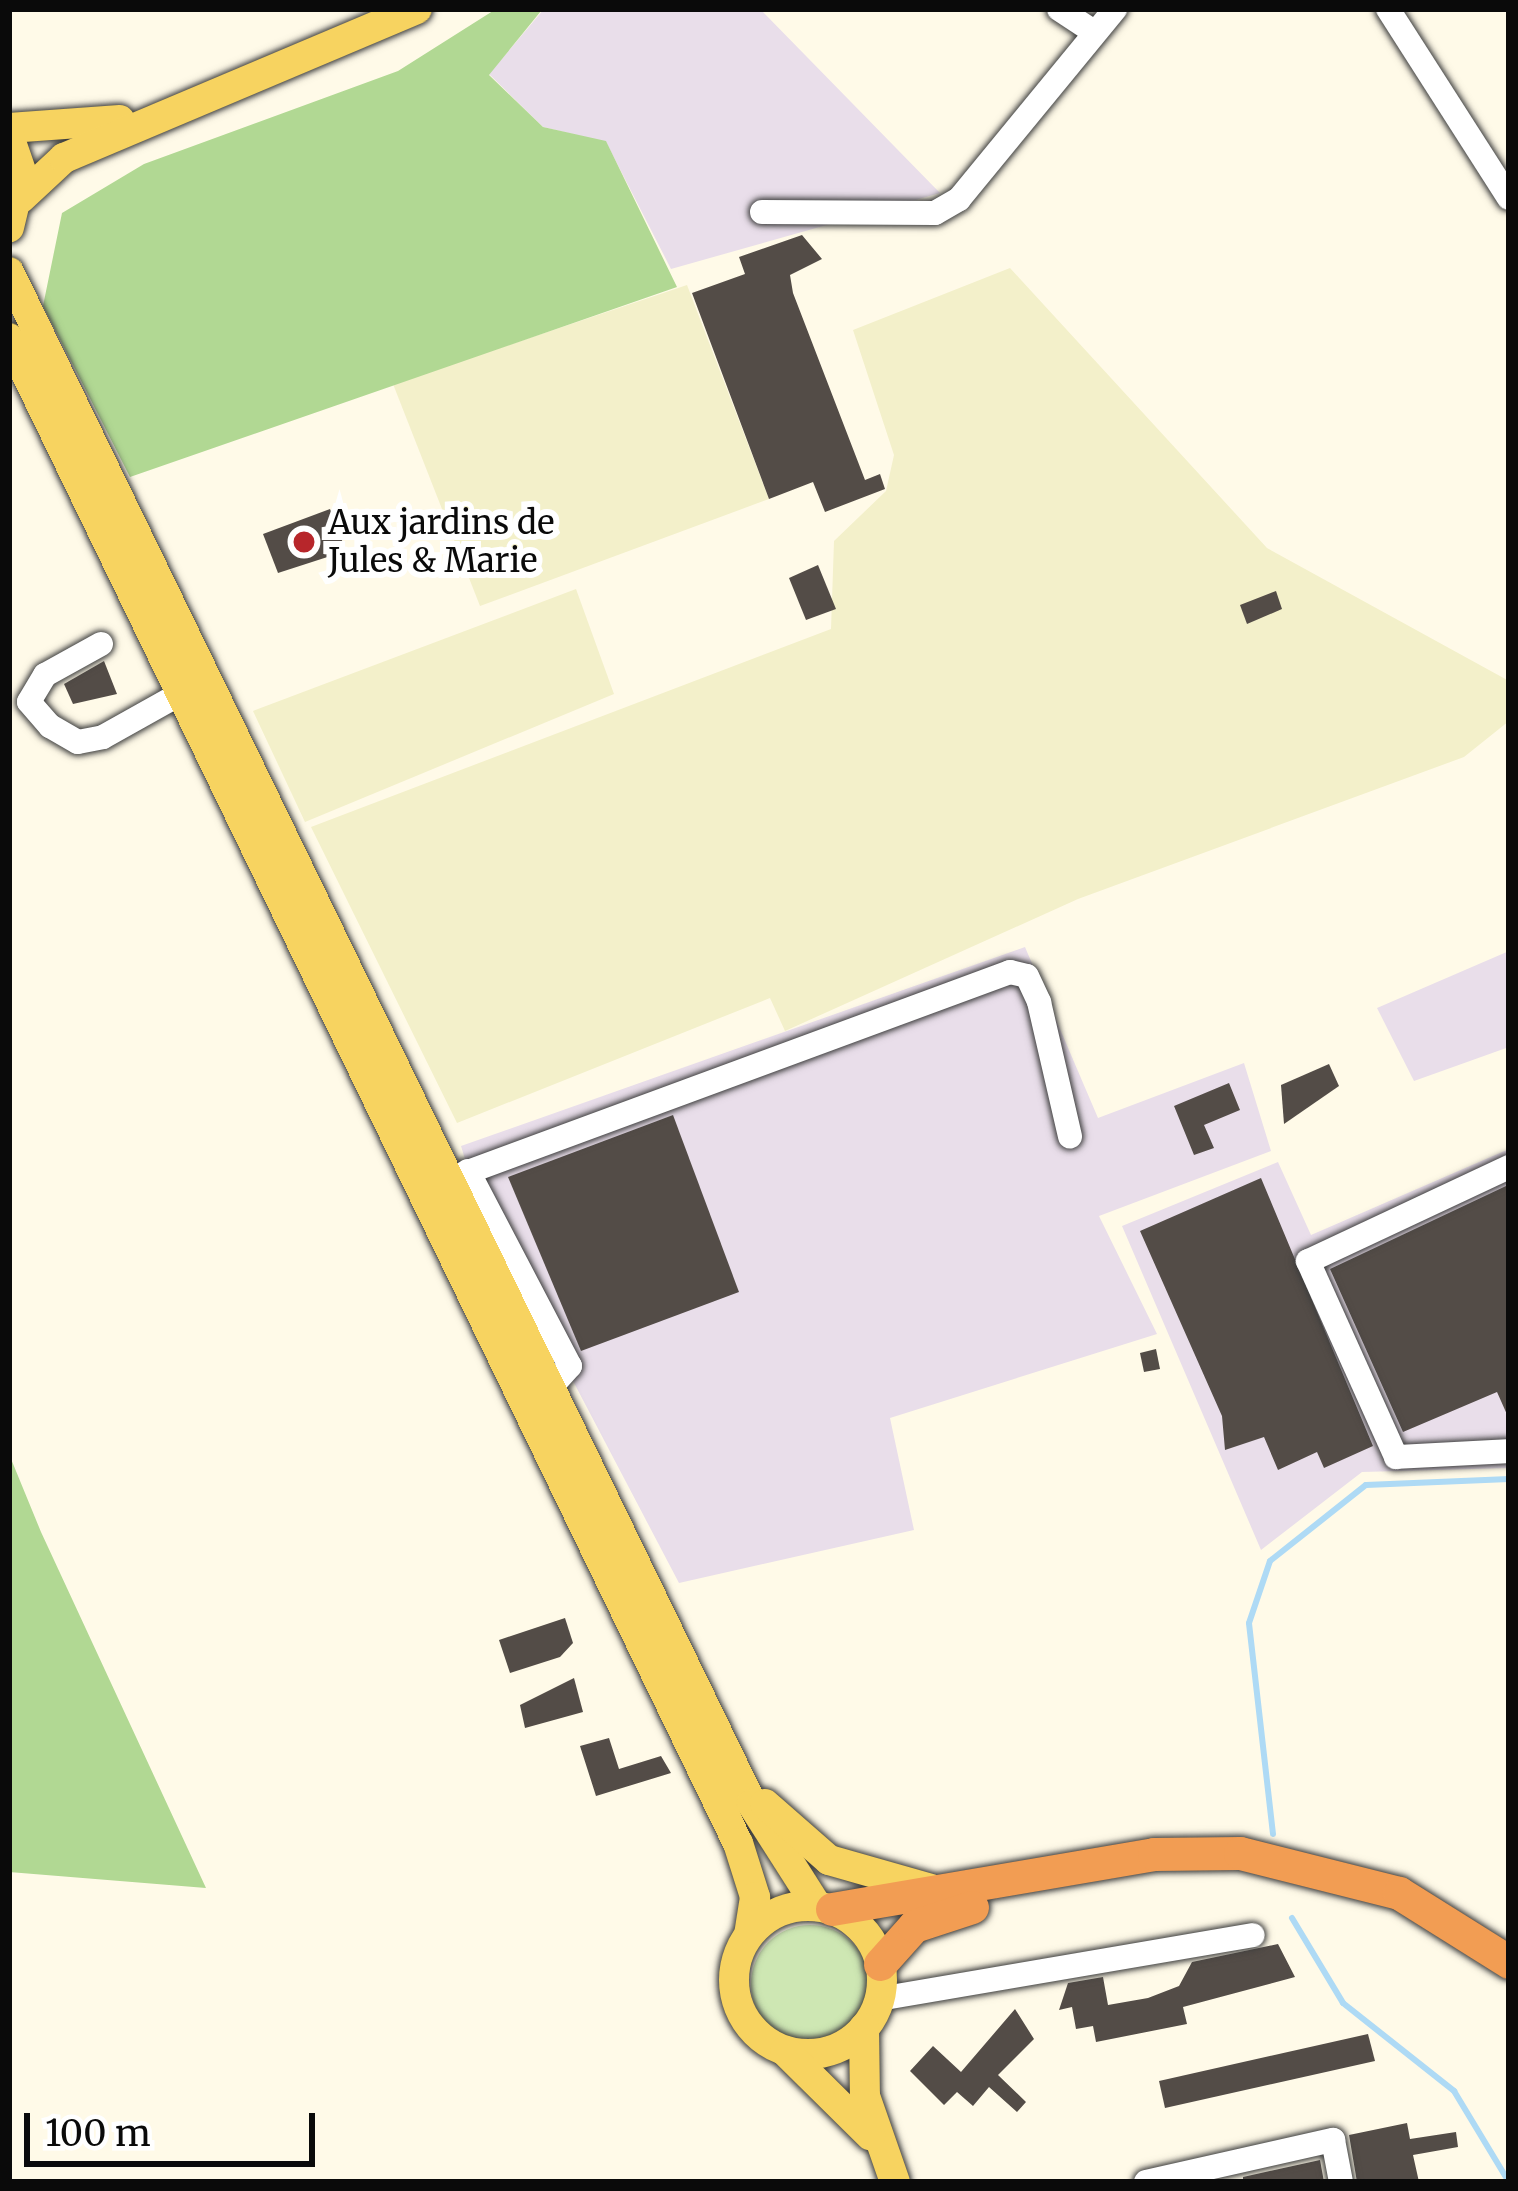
<!DOCTYPE html>
<html>
<head>
<meta charset="utf-8">
<style>
	body { margin:0 }
	#map { position:relative; width:1518px; height:2191px; overflow:hidden; background:#fffae8; font-family:Merriweather,serif }
	div>[style] { position:absolute }
	.industrial>* { inset:0; background:#e9deea }
	.farmland>* { inset:0; background:#f3f0ca }
	.green>* { inset:0; background:#cee7b3 }
	.round { border-radius:50% }
	.forest>* { inset:0; background:#b1d893 }
	.stream>* { height:6px; margin:-3px; padding:0 3px; transform-origin:3px; border-radius:3px; background:#aedaf5 }
	.building>* { inset:0; background:#534c47 }
	.roads { filter:drop-shadow(0 0 3px #3d3d3d) drop-shadow(0 0 3px #3d3d3d) }
	.minor>* { height:24px; margin:-12px; padding:0 12px; transform-origin:12px; border-radius:12px; background:#fff }
	.major>* { height:30px; margin:-15px; padding:0 15px; transform-origin:15px; border-radius:15px; background:#f7d360 }
	.major>.ring { margin:-15px; padding:0; box-sizing:content-box; background:none; border:30px solid #f7d360; border-radius:50% }
	.highway>* { height:33px; margin:-16.5px; padding:0 16.5px; transform-origin:16.5px; border-radius:16.5px; background:#f29d53 }
	.dots>* { width:33px; height:33px; translate:-50% -50%; box-sizing:border-box; border:6px solid #fff; border-radius:50% }
	span { translate:-50% -50%; white-space:nowrap; text-align:center; line-height:1.15; -webkit-text-stroke:12px #fff; paint-order:stroke }
	.poi-label { font-size:33px; color:#0a0a0a }
	.left { translate:0 -50%; text-align:left }
	.frame { position:absolute; inset:0; border:12px solid #0a0a0a; pointer-events:none }
	.scale { position:absolute; left:24px; top:2113px; width:291px; height:54px; box-sizing:border-box; border:6px solid #0a0a0a; border-top:0; padding-left:15px; font-size:36px; line-height:42px; white-space:nowrap; color:#0a0a0a; -webkit-text-stroke:9px #fff; paint-order:stroke }
</style>
</head>
<body>
<div id="map">
	<div class="industrial">
		<i style="clip-path:polygon(544px 9px,760px 9px,940px 193px,671px 269px,606px 142px,543px 127px,489px 74px)"></i>
		<i style="clip-path:polygon(1025px 947px,1098px 1118px,1244px 1063px,1271px 1151px,1099px 1216px,1157px 1334px,890px 1418px,914px 1530px,679px 1583px,477px 1198px,461px 1146px)"></i>
		<i style="clip-path:polygon(1509px 951px,1509px 1047px,1414px 1081px,1377px 1008px)"></i>
		<i style="clip-path:polygon(1509px 1149px,1509px 1468px,1362px 1472px,1261px 1550px,1122px 1226px,1278px 1162px,1311px 1235px)"></i>
	</div>
	<div class="farmland">
		<i style="clip-path:polygon(1010px 268px,1267px 548px,1509px 681px,1509px 721px,1464px 757px,1078px 899px,785px 1031px,770px 998px,457px 1123px,311px 827px,831px 629px,834px 541px,886px 491px,894px 455px,853px 330px)"></i>
		<i style="clip-path:polygon(687px 285px,769px 499px,480px 606px,393px 384px)"></i>
		<i style="clip-path:polygon(576px 589px,614px 694px,305px 822px,253px 711px)"></i>
	</div>
	<div class="green">
		<i class="round" style="left:751px;top:1925px;width:118px;height:118px"></i>
	</div>
	<div class="forest">
		<i style="clip-path:polygon(496px 9px,541px 11px,489px 75px,543px 127px,606px 141px,677px 287px,130px 477px,43px 306px,62px 213px,144px 164px,398px 71px)"></i>
		<i style="clip-path:polygon(9px 1454px,41px 1532px,206px 1888px,9px 1872px)"></i>
	</div>
	<div class="stream">
		<i style="left:1273px;top:1834px;width:212px;rotate:-96.5deg"></i>
		<i style="left:1249px;top:1623px;width:65px;rotate:-71.3deg"></i>
		<i style="left:1270px;top:1561px;width:122px;rotate:-38.4deg"></i>
		<i style="left:1366px;top:1485px;width:143px;rotate:-2.4deg"></i>
		<i style="left:1292px;top:1918px;width:99px;rotate:59deg"></i>
		<i style="left:1343px;top:2003px;width:142px;rotate:38.4deg"></i>
		<i style="left:1454px;top:2091px;width:106px;rotate:58.9deg"></i>
	</div>
	<div class="building">
		<i style="clip-path:polygon(802px 235px,822px 259px,790px 275px,793px 293px,865px 480px,880px 474px,885px 489px,825px 512px,813px 482px,769px 499px,692px 293px,745px 274px,739px 257px)"></i>
		<i style="clip-path:polygon(330px 509px,346px 551px,278px 573px,263px 534px)"></i>
		<i style="clip-path:polygon(818px 565px,836px 609px,806px 620px,789px 578px)"></i>
		<i style="clip-path:polygon(1276px 591px,1282px 609px,1247px 624px,1240px 605px)"></i>
		<i style="clip-path:polygon(104px 661px,117px 694px,73px 704px,64px 684px)"></i>
		<i style="clip-path:polygon(1329px 1064px,1339px 1086px,1284px 1124px,1281px 1085px)"></i>
		<i style="clip-path:polygon(1229px 1083px,1240px 1110px,1204px 1125px,1214px 1148px,1194px 1155px,1174px 1106px)"></i>
		<i style="clip-path:polygon(673px 1115px,739px 1292px,581px 1351px,508px 1177px)"></i>
		<i style="clip-path:polygon(1261px 1178px,1373px 1446px,1324px 1468px,1317px 1452px,1278px 1470px,1264px 1437px,1225px 1450px,1222px 1416px,1140px 1231px)"></i>
		<i style="clip-path:polygon(1506px 1186px,1509px 1419px,1497px 1392px,1403px 1432px,1330px 1269px)"></i>
		<i style="clip-path:polygon(1156px 1349px,1160px 1369px,1144px 1372px,1140px 1353px)"></i>
		<i style="clip-path:polygon(565px 1618px,573px 1643px,560px 1657px,510px 1673px,499px 1640px)"></i>
		<i style="clip-path:polygon(574px 1678px,583px 1712px,525px 1728px,520px 1705px)"></i>
		<i style="clip-path:polygon(609px 1738px,619px 1769px,661px 1756px,671px 1773px,596px 1796px,580px 1746px)"></i>
		<i style="clip-path:polygon(1278px 1944px,1295px 1977px,1183px 2007px,1187px 2024px,1096px 2042px,1093px 2026px,1076px 2029px,1072px 2007px,1059px 2010px,1068px 1983px,1103px 1977px,1108px 2005px,1148px 1998px,1179px 1986px,1192px 1962px)"></i>
		<i style="clip-path:polygon(1015px 2009px,1034px 2039px,998px 2075px,1026px 2102px,1017px 2112px,989px 2087px,973px 2106px,957px 2092px,944px 2105px,910px 2071px,933px 2046px,961px 2072px)"></i>
		<i style="clip-path:polygon(1368px 2034px,1375px 2061px,1165px 2108px,1159px 2081px)"></i>
		<i style="clip-path:polygon(1407px 2123px,1410px 2139px,1456px 2132px,1458px 2147px,1413px 2155px,1419px 2182px,1357px 2182px,1349px 2135px)"></i>
		<i style="clip-path:polygon(1320px 2160px,1324px 2182px,1243px 2182px,1243px 2177px)"></i>
	</div>
	<div class="roads">
		<div class="minor">
			<i style="left:1059px;top:9px;width:42px;rotate:33.3deg"></i>
			<i style="left:1388px;top:9px;width:224px;rotate:57.4deg"></i>
			<i style="left:762px;top:212px;width:173px;rotate:0.3deg"></i>
			<i style="left:935px;top:213px;width:28px;rotate:-30deg"></i>
			<i style="left:959px;top:199px;width:246px;rotate:-50.6deg"></i>
			<i style="left:101px;top:644px;width:64px;rotate:151deg"></i>
			<i style="left:45px;top:675px;width:31px;rotate:121deg"></i>
			<i style="left:29px;top:702px;width:32px;rotate:49deg"></i>
			<i style="left:50px;top:726px;width:32px;rotate:30deg"></i>
			<i style="left:78px;top:742px;width:25px;rotate:-11deg"></i>
			<i style="left:103px;top:737px;width:88px;rotate:-29.2deg"></i>
			<i style="left:1509px;top:1167px;width:222px;rotate:154.9deg"></i>
			<i style="left:1308px;top:1261px;width:215px;rotate:65.8deg"></i>
			<i style="left:1396px;top:1457px;width:113px;rotate:-3deg"></i>
			<i style="left:468px;top:1171px;width:220px;rotate:62.4deg"></i>
			<i style="left:570px;top:1366px;width:28px;rotate:132deg"></i>
			<i style="left:449px;top:1179px;width:598px;rotate:-20.25deg"></i>
			<i style="left:1010px;top:972px;width:17px;rotate:13deg"></i>
			<i style="left:1027px;top:976px;width:29px;rotate:65deg"></i>
			<i style="left:1039px;top:1002px;width:138px;rotate:77deg"></i>
			<i style="left:879px;top:1999px;width:379px;rotate:-9.7deg"></i>
			<i style="left:1146px;top:2182px;width:192px;rotate:-12.7deg"></i>
			<i style="left:1333px;top:2140px;width:43px;rotate:79.2deg"></i>
		</div>
		<div class="major">
			<i style="left:9px;top:128px;width:111px;rotate:-4.1deg"></i>
			<i style="left:9px;top:136px;width:39px;rotate:71deg"></i>
			<i style="left:22px;top:173px;width:56px;rotate:103.5deg"></i>
			<i style="left:21px;top:198px;width:59px;rotate:-42.9deg"></i>
			<i style="left:64px;top:158px;width:383px;rotate:-22.9deg"></i>
			<i style="left:9px;top:272px;width:1703px;rotate:64.13deg"></i>
			<i style="left:752px;top:1804px;width:121px;rotate:57.5deg"></i>
			<i style="left:9px;top:338px;width:1672px;rotate:64.16deg"></i>
			<i style="left:738px;top:1843px;width:57px;rotate:72.5deg"></i>
			<i style="left:755px;top:1897px;width:37px;rotate:99deg"></i>
			<i style="left:765px;top:1804px;width:85px;rotate:41.2deg"></i>
			<i style="left:829px;top:1860px;width:106px;rotate:15.9deg"></i>
			<i class="ring" style="left:734px;top:1906px;width:118px;height:118px"></i>
			<i style="left:864px;top:2028px;width:68px;rotate:89.2deg"></i>
			<i style="left:865px;top:2096px;width:91px;rotate:70.8deg"></i>
			<i style="left:785px;top:2051px;width:120px;rotate:44.7deg"></i>
		</div>
		<div class="highway">
			<i style="left:832px;top:1909px;width:327px;rotate:-9.7deg"></i>
			<i style="left:1154px;top:1854px;width:86px;rotate:-0.7deg"></i>
			<i style="left:1240px;top:1853px;width:164px;rotate:14.1deg"></i>
			<i style="left:1399px;top:1893px;width:130px;rotate:32.1deg"></i>
			<i style="left:880px;top:1964px;width:51px;rotate:-48.2deg"></i>
			<i style="left:914px;top:1926px;width:61px;rotate:-18.1deg"></i>
		</div>
	</div>
	<div class="dots">
		<i style="left:304px;top:542px;background:#b7262b"></i>
	</div>
	<div class="poi-label">
		<span class="left" style="left:328px;top:542px">Aux jardins de<br>Jules &amp; Marie</span>
	</div>
	<div class="frame"></div>
	<div class="scale">100 m</div>
</div>
</body>
</html>
